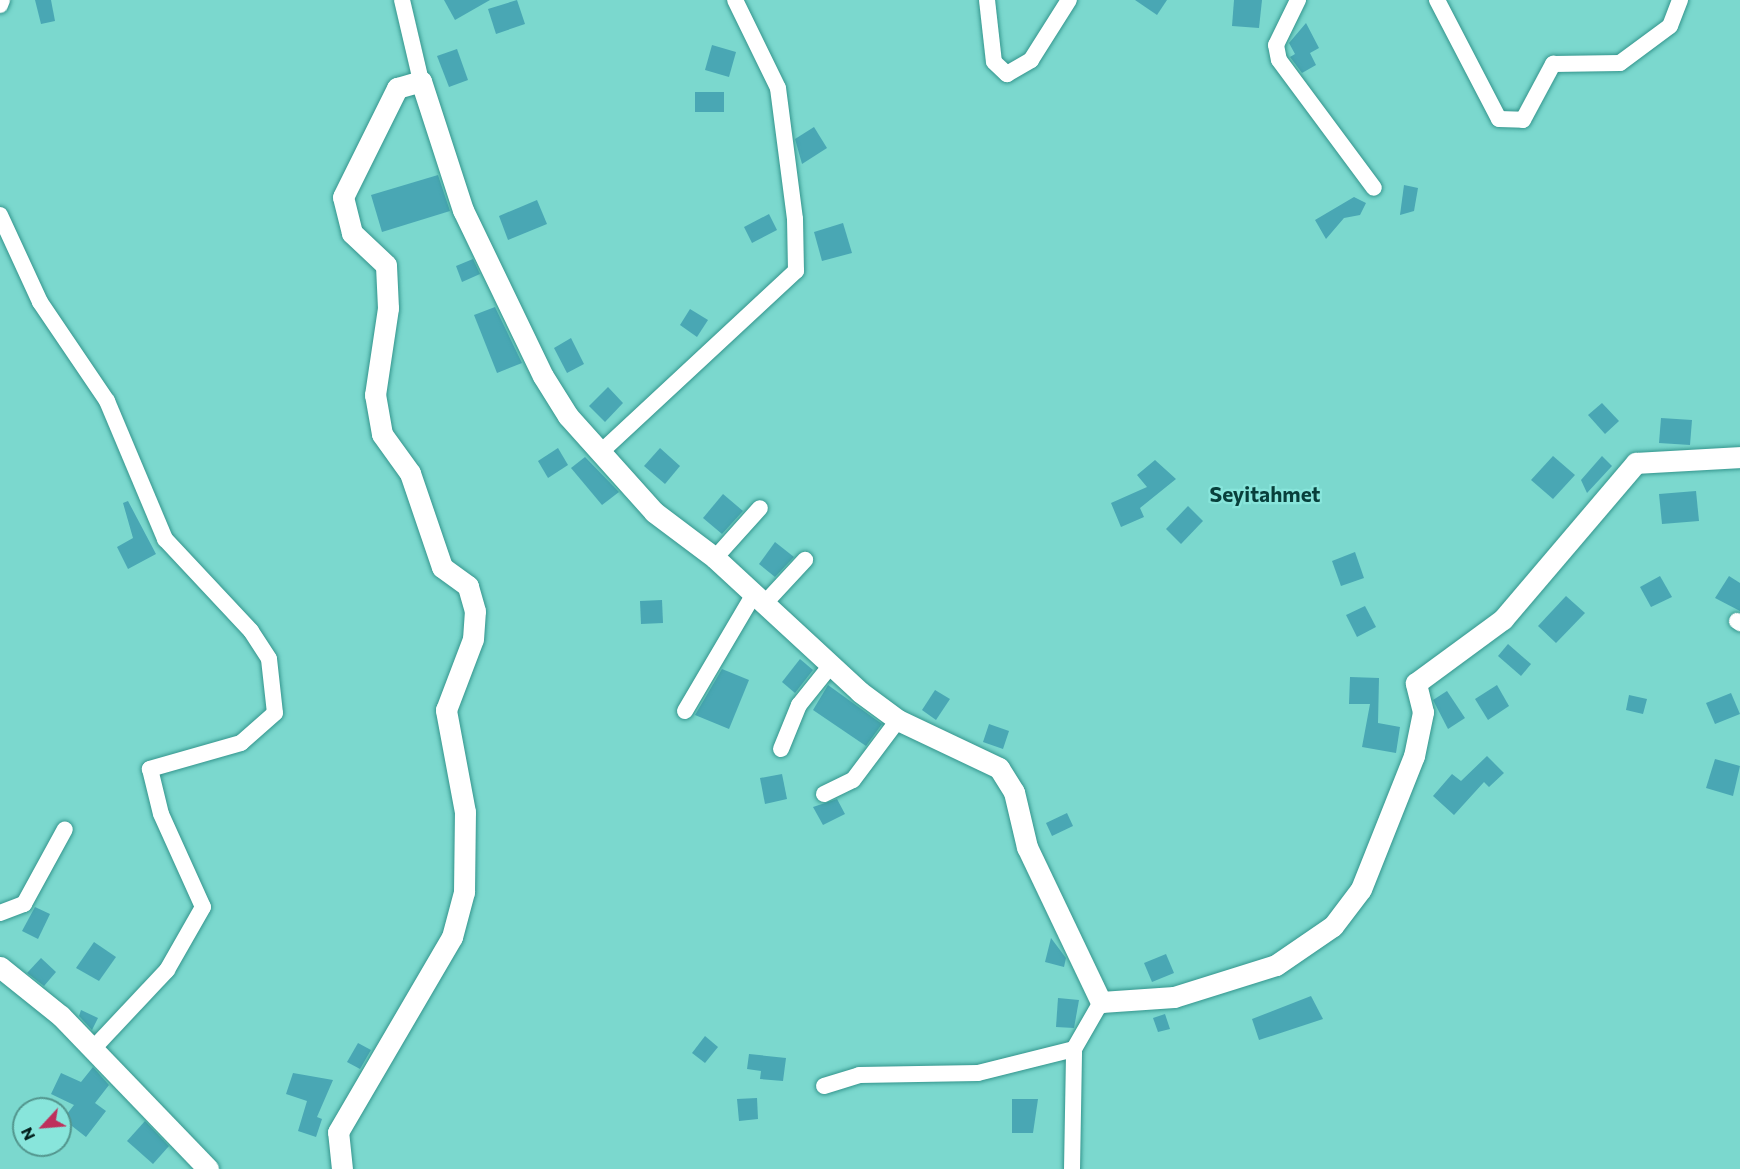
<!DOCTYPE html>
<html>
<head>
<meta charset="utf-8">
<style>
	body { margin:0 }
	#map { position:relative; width:1740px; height:1169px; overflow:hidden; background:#7bd8ce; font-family:Commissioner,sans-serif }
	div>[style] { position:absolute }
	.building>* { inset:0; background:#49a7b4 }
	.roads { filter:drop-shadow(0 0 2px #34958d) drop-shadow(0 0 2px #34958d) }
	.minor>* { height:16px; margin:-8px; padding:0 8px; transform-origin:8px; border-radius:8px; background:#fff }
	.tertiary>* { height:21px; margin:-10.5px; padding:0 10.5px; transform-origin:10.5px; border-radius:10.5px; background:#fff }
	span { translate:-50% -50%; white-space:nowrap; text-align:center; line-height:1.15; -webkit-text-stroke:4.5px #88e5db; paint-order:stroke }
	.quarter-label { font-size:21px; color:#083f3b; font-weight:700 }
	.north { position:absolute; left:12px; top:1097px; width:60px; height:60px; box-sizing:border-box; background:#88e5db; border:2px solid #52958d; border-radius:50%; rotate:244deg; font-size:16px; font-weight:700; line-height:24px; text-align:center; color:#001c19 }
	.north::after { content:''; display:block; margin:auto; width:21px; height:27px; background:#be305c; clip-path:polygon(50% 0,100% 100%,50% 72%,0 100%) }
</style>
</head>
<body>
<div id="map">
	<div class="building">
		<i style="clip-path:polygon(35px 0,51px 0,55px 21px,41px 24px)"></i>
		<i style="clip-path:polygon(444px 0,490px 0,455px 20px)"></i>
		<i style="clip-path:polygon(517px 0,525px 24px,496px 34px,488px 9px)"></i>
		<i style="clip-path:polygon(1135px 0,1167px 0,1157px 15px)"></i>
		<i style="clip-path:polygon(1234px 0,1262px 0,1259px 28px,1232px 26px)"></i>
		<i style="clip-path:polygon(1306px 23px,1319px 48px,1310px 53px,1316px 65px,1302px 73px,1290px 57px,1295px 54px,1289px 43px)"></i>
		<i style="clip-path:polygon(712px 45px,736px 52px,729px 77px,705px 70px)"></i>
		<i style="clip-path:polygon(457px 49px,468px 80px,449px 87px,437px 56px)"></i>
		<i style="clip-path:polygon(695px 92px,724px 92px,724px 112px,695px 112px)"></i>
		<i style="clip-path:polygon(814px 127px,827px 148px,802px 164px,795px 139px)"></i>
		<i style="clip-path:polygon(438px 175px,450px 211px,382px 232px,371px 195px)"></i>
		<i style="clip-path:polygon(1404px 185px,1418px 188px,1414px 211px,1400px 215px)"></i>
		<i style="clip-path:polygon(1354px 197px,1366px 203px,1360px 215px,1344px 218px,1326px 239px,1315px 220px)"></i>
		<i style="clip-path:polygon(537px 200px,547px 224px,508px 240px,499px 216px)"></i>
		<i style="clip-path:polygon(769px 214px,777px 230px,752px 243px,744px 227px)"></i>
		<i style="clip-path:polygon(843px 223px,852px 253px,822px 261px,814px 232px)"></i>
		<i style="clip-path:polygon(473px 259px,480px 274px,462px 282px,456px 266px)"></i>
		<i style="clip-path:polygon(495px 307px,522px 363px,497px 373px,474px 315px)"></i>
		<i style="clip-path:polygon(690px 309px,708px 320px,697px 337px,680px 325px)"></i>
		<i style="clip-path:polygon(571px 338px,584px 364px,567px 373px,554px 348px)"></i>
		<i style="clip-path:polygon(608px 387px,623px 403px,605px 422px,589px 406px)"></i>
		<i style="clip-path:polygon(1602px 403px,1619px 421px,1605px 434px,1588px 415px)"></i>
		<i style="clip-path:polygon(1661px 418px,1692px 420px,1690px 445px,1659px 443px)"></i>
		<i style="clip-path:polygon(558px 448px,568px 465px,548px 478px,538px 461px)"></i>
		<i style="clip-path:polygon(660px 448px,680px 466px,665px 484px,644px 466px)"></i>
		<i style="clip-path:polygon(1553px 456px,1575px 475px,1553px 499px,1531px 480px)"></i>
		<i style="clip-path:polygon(1602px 456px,1612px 466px,1587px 493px,1581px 480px)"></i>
		<i style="clip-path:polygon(585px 457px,619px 492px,602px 505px,571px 468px)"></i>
		<i style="clip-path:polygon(1155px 460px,1176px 479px,1140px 508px,1144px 517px,1121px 527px,1111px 503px,1147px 487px,1137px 475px)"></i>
		<i style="clip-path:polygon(1696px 491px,1699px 521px,1662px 524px,1659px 494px)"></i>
		<i style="clip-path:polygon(723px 494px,743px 511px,722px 534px,703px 518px)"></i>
		<i style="clip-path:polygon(128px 501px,156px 554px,128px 569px,117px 547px,133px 538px,123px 503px)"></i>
		<i style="clip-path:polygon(1188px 506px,1203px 521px,1181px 544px,1166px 529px)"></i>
		<i style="clip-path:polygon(775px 542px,794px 557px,775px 577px,759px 564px)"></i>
		<i style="clip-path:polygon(1355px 552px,1364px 578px,1341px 586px,1332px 561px)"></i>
		<i style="clip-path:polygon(1660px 576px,1672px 597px,1651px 607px,1640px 587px)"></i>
		<i style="clip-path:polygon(1729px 576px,1740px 583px,1740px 611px,1715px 598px)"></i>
		<i style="clip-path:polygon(1566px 596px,1585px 613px,1556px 643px,1538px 626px)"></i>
		<i style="clip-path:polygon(662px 600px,663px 623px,641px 624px,640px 601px)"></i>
		<i style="clip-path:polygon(1365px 606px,1376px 627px,1357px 637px,1346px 615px)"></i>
		<i style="clip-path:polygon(1508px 644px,1531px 664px,1521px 676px,1498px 656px)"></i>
		<i style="clip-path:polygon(800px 659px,813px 670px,795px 693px,782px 682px)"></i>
		<i style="clip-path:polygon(722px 669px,749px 680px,729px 729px,695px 715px)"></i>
		<i style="clip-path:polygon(1350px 677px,1379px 678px,1378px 723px,1400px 727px,1396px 753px,1362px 747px,1370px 704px,1349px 704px)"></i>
		<i style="clip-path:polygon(828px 685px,882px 724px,866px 746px,813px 710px)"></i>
		<i style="clip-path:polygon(1497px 685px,1509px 706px,1488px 720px,1475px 699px)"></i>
		<i style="clip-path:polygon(935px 690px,950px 699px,936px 720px,922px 710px)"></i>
		<i style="clip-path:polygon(1447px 691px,1465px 718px,1448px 729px,1433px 700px)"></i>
		<i style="clip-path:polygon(1731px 693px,1740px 714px,1715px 724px,1706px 703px)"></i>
		<i style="clip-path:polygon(1629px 695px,1647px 699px,1643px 714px,1626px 710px)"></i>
		<i style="clip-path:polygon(989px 724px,1009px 731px,1003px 749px,983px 742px)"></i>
		<i style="clip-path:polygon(1487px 756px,1504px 773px,1489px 787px,1484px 782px,1454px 815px,1433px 796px,1452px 774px,1461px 781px)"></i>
		<i style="clip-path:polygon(1715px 759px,1740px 766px,1733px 796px,1706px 788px)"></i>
		<i style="clip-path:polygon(782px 774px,787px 799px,765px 804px,760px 778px)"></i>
		<i style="clip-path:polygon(837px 799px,845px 814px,823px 825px,813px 807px)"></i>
		<i style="clip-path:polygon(1067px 813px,1073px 826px,1052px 836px,1046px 823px)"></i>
		<i style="clip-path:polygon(35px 907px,50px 914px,38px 939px,22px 931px)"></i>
		<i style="clip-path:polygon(1051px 938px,1066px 958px,1064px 967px,1045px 962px)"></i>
		<i style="clip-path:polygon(94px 942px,116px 957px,99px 981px,76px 968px)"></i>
		<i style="clip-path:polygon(1166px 954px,1174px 973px,1152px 982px,1144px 963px)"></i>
		<i style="clip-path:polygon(41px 958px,56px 972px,44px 986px,27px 973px)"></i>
		<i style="clip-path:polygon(1311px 996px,1323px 1019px,1259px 1040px,1252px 1019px)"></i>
		<i style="clip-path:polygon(1058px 998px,1079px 1000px,1074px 1028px,1056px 1027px)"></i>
		<i style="clip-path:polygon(81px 1010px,98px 1018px,92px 1030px,79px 1016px)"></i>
		<i style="clip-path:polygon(1165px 1014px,1170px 1029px,1158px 1032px,1153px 1018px)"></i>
		<i style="clip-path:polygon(705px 1036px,718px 1047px,705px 1063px,692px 1053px)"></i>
		<i style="clip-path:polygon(358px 1043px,371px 1050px,360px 1069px,347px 1062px)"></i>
		<i style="clip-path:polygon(749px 1054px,786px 1058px,783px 1081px,760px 1079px,761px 1071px,747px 1069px)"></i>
		<i style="clip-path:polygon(93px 1067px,109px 1085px,95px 1103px,106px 1111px,86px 1137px,63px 1119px,74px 1105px,51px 1094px,61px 1073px,81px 1082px)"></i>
		<i style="clip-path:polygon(293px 1073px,333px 1080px,317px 1117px,322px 1119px,316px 1137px,298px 1131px,307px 1101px,286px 1094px)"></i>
		<i style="clip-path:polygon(757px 1098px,758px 1119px,739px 1121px,737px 1099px)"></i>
		<i style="clip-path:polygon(1012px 1099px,1038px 1099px,1033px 1133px,1012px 1133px)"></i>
		<i style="clip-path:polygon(145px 1121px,169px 1146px,153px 1164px,127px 1141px)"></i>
	</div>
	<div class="roads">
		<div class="minor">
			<i style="left:402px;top:0;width:83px;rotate:76.8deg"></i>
			<i style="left:987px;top:0;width:62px;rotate:83.6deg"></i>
			<i style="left:994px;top:62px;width:18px;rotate:43deg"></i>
			<i style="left:1007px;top:74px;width:28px;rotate:-30deg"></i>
			<i style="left:1031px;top:60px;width:71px;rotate:-57.7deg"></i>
			<i style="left:1298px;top:0;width:50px;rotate:116.1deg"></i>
			<i style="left:1276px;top:45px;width:15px;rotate:79deg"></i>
			<i style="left:1279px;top:60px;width:159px;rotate:53.4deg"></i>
			<i style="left:1437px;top:0;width:134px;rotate:62.5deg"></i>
			<i style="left:1499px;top:119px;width:24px;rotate:2deg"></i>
			<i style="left:1523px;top:120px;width:64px;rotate:-61.8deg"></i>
			<i style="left:1553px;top:64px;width:67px;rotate:-0.9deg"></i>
			<i style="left:1620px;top:63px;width:62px;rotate:-36.5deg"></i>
			<i style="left:1670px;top:26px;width:28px;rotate:-69deg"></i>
			<i style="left:0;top:5px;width:5px;rotate:-68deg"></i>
			<i style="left:0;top:215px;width:96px;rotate:65.3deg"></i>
			<i style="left:40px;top:302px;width:120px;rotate:55.9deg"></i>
			<i style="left:107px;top:401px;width:150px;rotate:67.2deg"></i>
			<i style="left:165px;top:539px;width:126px;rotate:46.9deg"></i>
			<i style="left:251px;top:631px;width:33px;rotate:57deg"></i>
			<i style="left:269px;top:659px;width:54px;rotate:83.7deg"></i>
			<i style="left:275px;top:713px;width:45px;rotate:138.6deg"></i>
			<i style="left:241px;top:743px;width:95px;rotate:164.1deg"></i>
			<i style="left:150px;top:769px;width:46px;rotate:76.3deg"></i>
			<i style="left:161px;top:814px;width:102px;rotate:65.7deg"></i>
			<i style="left:203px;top:907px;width:73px;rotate:119.7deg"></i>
			<i style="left:167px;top:970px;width:110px;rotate:133.2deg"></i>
			<i style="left:602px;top:451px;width:265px;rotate:-42.9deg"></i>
			<i style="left:796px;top:271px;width:52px;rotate:-91.1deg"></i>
			<i style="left:795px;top:219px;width:132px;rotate:-97.4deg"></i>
			<i style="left:778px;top:88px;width:98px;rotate:-116deg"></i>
			<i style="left:715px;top:558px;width:67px;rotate:-48deg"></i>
			<i style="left:765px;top:603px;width:59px;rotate:-47.1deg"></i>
			<i style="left:1737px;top:621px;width:4px;rotate:34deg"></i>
			<i style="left:685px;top:711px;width:136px;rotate:-59.5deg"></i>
			<i style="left:781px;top:749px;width:48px;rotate:-67.8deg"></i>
			<i style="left:799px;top:705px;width:51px;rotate:-51.3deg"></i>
			<i style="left:824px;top:794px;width:32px;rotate:-26deg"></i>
			<i style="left:853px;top:780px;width:75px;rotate:-53.1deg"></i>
			<i style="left:0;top:913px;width:26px;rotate:-21deg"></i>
			<i style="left:24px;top:904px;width:85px;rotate:-61.3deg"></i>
			<i style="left:824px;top:1086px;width:37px;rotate:-17deg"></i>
			<i style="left:859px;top:1075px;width:119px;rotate:-1deg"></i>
			<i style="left:978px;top:1073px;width:99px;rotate:-14deg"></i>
			<i style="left:1072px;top:1169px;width:120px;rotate:-89deg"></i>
			<i style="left:1074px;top:1049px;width:54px;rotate:-60.1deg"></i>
		</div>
		<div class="tertiary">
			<i style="left:0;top:967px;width:78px;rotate:38.8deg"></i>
			<i style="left:61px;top:1016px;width:212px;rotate:46.1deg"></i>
			<i style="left:342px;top:1169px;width:37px;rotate:-96deg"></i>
			<i style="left:338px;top:1132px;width:226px;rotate:-59.7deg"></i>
			<i style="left:452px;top:937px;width:47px;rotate:-75.1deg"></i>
			<i style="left:464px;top:892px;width:80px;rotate:-89.3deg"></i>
			<i style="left:465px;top:812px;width:104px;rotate:-100.6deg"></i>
			<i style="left:446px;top:710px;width:76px;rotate:-69.2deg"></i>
			<i style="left:473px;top:639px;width:28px;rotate:-86deg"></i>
			<i style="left:475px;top:611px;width:26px;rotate:-106deg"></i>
			<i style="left:468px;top:586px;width:32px;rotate:-144deg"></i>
			<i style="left:442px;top:567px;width:99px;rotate:-108.8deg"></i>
			<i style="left:410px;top:473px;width:48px;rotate:-125.7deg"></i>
			<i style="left:382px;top:434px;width:40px;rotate:-100deg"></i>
			<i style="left:375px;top:395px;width:88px;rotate:-81.5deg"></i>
			<i style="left:388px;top:308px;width:43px;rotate:-92.7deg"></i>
			<i style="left:386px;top:265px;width:47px;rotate:-136.7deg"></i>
			<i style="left:352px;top:233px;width:37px;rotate:-104deg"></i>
			<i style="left:343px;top:197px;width:122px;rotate:-63.6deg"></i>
			<i style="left:397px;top:88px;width:25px;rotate:-16deg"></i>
			<i style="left:421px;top:81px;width:136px;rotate:72deg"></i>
			<i style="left:463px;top:210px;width:184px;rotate:64.3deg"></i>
			<i style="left:543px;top:376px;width:47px;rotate:58deg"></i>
			<i style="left:568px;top:416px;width:129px;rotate:48.1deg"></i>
			<i style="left:654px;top:512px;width:76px;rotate:37deg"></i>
			<i style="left:715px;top:558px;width:197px;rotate:42.7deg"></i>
			<i style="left:860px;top:692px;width:47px;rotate:36.4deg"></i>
			<i style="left:898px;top:720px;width:112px;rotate:25.4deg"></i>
			<i style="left:999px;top:768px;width:28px;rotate:58deg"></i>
			<i style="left:1014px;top:792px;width:57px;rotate:76.7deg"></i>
			<i style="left:1027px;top:847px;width:172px;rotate:64.5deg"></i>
			<i style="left:1101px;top:1002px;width:73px;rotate:-3.9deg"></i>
			<i style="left:1174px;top:997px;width:107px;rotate:-17.4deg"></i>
			<i style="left:1276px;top:965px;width:69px;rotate:-34.4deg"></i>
			<i style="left:1333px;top:926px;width:46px;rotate:-52.9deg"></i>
			<i style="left:1361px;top:889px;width:143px;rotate:-68.3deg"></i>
			<i style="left:1414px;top:756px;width:45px;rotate:-78.4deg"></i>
			<i style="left:1423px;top:712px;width:30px;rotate:-104deg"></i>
			<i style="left:1416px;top:683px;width:108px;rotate:-36.3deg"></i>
			<i style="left:1503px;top:619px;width:205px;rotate:-49.6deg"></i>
			<i style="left:1636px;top:463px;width:104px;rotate:-3.3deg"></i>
		</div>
	</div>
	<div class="quarter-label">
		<span style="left:1265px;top:494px">Seyitahmet</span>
	</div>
	<div class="north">N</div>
</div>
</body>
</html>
